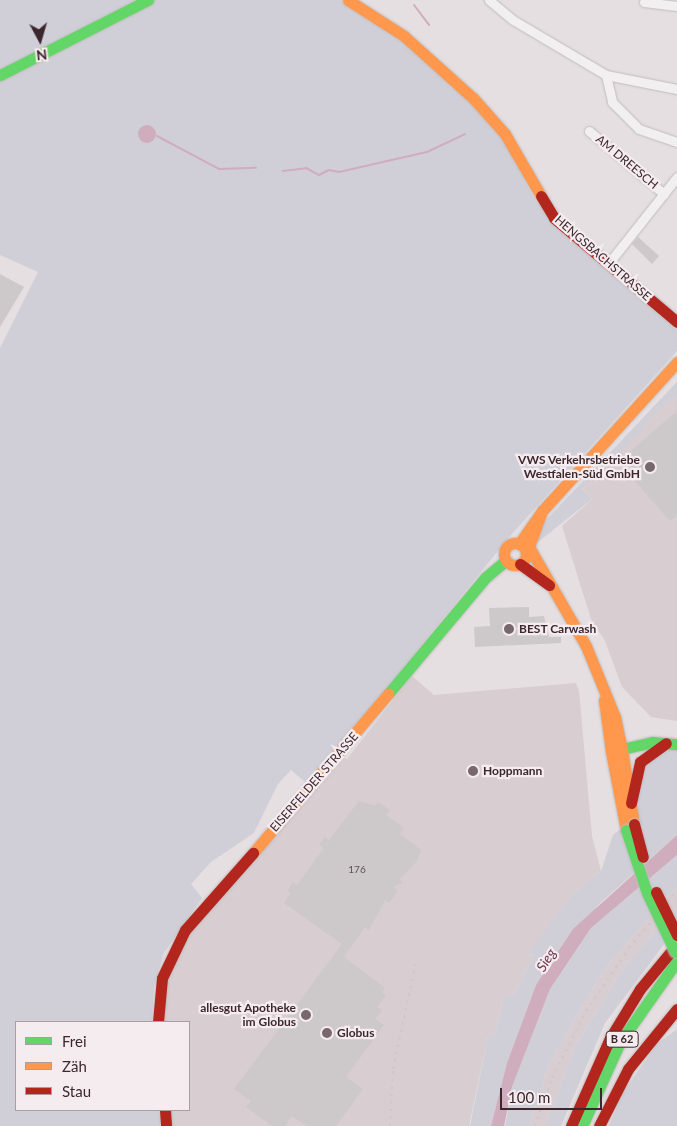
<!DOCTYPE html>
<html>
<head>
<meta charset="utf-8">
<style>
	body { margin:0 }
	#map { position:relative; width:677px; height:1126px; overflow:hidden; background:#e5dfe1; font-family:Lato,sans-serif }
	div>[style] { position:absolute }
	.built>* { inset:0; background:#d8cdd0 }
	.green>* { inset:0; background:#d0cfd8 }
	.water>* { inset:0; background:#d0adbc }
	.round { border-radius:50% }
	.stream>* { height:2px; margin:-1px; padding:0 1px; transform-origin:1px; border-radius:1px; background:#d0adbc }
	.building>* { inset:0; background:#cdc8c9 }
	.roads { filter:drop-shadow(0 0 1px #c0bcbd) drop-shadow(0 0 1px #c0bcbd) }
	.street>* { height:9px; margin:-4.5px; padding:0 4.5px; transform-origin:4.5px; border-radius:4.5px; background:#f1efef }
	.fast>* { height:11px; margin:-5.5px; padding:0 5.5px; transform-origin:5.5px; border-radius:5.5px; background:#63d668 }
	.slow>* { height:11px; margin:-5.5px; padding:0 5.5px; transform-origin:5.5px; border-radius:5.5px; background:#ff974d }
	.slow>.ring { margin:-5.5px; padding:0; box-sizing:content-box; background:none; border:11px solid #ff974d; border-radius:50% }
	.jam>* { height:11px; margin:-5.5px; padding:0 5.5px; transform-origin:5.5px; border-radius:5.5px; background:#b3261e }
	.rail>* { height:2px; margin-top:-1px; transform-origin:0; background:repeating-linear-gradient(90deg,#cdc8c9 0 2.5px,transparent 0 7.5px) }
	.bridges { filter:drop-shadow(0 0 1px #c2bcbe) drop-shadow(0 0 1px #c2bcbe) }
	.fast-bridge>* { height:11px; margin:-5.5px; padding:0 5.5px; transform-origin:5.5px; border-radius:5.5px; background:#63d668 }
	.jam-bridge>* { height:11px; margin:-5.5px; padding:0 5.5px; transform-origin:5.5px; border-radius:5.5px; background:#b3261e }
	.dots>* { width:14px; height:14px; translate:-50% -50%; box-sizing:border-box; border:2px solid #f5ecef; border-radius:50% }
	span { translate:-50% -50%; white-space:nowrap; text-align:center; line-height:1.15; -webkit-text-stroke:4.5px #f5ecef; paint-order:stroke }
	.number-label { font-size:10px; color:#625056 }
	.number-label span { -webkit-text-stroke-width:0 }
	.shield-label span { padding:1px 4px; background:#f5ecef; border:1px solid; border-radius:4px; -webkit-text-stroke-width:0 }
	.shield-label { font-size:11px; color:#3d272e; font-weight:700 }
	.street-label { font-size:12px; color:#3d272e }
	.poi-label { font-size:12px; color:#3d272e; font-weight:700 }
	.right { translate:-100% -50%; text-align:right }
	.left { translate:0 -50%; text-align:left }
	.water-label { font-size:14px; color:#70324a; font-style:italic }
	.legend { position:absolute; left:15px; top:1021px; width:175px; height:90px; box-sizing:border-box; background:#f5ecef; border:1px solid #ab9da2; margin:0; padding:6px 9px; list-style:none; font-size:15px; color:#3d272e }
	.legend li { display:flex; align-items:center; gap:10px; height:25px }
	.legend b { width:25px; border:1px solid #ab9da2 }
	.north { position:absolute; left:15px; top:15px; width:50px; height:50px; -webkit-text-stroke:4px #f5ecef; paint-order:stroke; rotate:174deg; font-size:14px; font-weight:700; line-height:20px; text-align:center; color:#3d272e }
	.north::after { content:''; display:block; margin:auto; width:18px; height:22px; background:#3d272e; clip-path:polygon(50% 0,100% 100%,50% 72%,0 100%) }
	.scale { position:absolute; left:500px; top:1088px; width:102px; height:22px; box-sizing:border-box; border:2px solid #3d272e; border-top:0; padding-left:6px; font-size:15px; line-height:18px; white-space:nowrap; color:#3d272e; -webkit-text-stroke:4px #f5ecef; paint-order:stroke }
</style>
</head>
<body>
<div id="map">
	<div class="built">
		<i style="clip-path:polygon(677px 382px,677px 721px,651px 717px,622px 687px,605px 641px,591px 619px,562px 526px,592px 499px,580px 485px)"></i>
		<i style="clip-path:polygon(412px 676px,434px 695px,576px 683px,579px 691px,592px 836px,601px 871px,572px 895px,529px 954px,534px 956px,513px 995px,504px 995px,495px 1036px,488px 1036px,469px 1126px,166px 1126px,165px 1110px,189px 1110px,189px 1022px,158px 1022px,168px 958px,341px 756px,347px 759px)"></i>
		<i style="clip-path:polygon(677px 886px,677px 908px,624px 967px,575px 1047px,545px 1126px,529px 1126px,547px 1069px,571px 1024px,608px 964px)"></i>
	</div>
	<div class="green">
		<i style="clip-path:polygon(0 0,341px 0,398px 36px,473px 105px,505px 142px,534px 198px,557px 227px,677px 330px,677px 351px,511px 535px,349px 734px,305px 782px,291px 770px,278px 784px,254px 833px,211px 862px,191px 884px,202px 898px,164px 953px,154px 986px,152px 1022px,16px 1022px,16px 1110px,159px 1110px,160px 1126px,0 1126px,0 348px,38px 272px,0 255px)"></i>
		<i style="clip-path:polygon(677px 382px,677px 395px,643px 424px,645px 428px,582px 488px,592px 499px,538px 542px,538px 531px,546px 520px)"></i>
		<i style="clip-path:polygon(677px 749px,677px 835px,600px 903px,536px 985px,507px 1063px,491px 1126px,470px 1126px,488px 1036px,495px 1036px,504px 995px,513px 995px,534px 956px,528px 953px,572px 895px,601px 871px,613px 835px,638px 815px,635px 790px,640px 770px,662px 751px)"></i>
		<i style="clip-path:polygon(677px 855px,677px 886px,608px 964px,571px 1024px,547px 1069px,529px 1126px,505px 1126px,512px 1087px,550px 989px,591px 928px)"></i>
		<i style="clip-path:polygon(677px 908px,677px 927px,605px 1023px,561px 1126px,545px 1126px,575px 1047px,624px 967px)"></i>
		<i style="clip-path:polygon(677px 1029px,677px 1126px,609px 1126px,622px 1094px,657px 1044px)"></i>
	</div>
	<div class="water">
		<i class="round" style="left:138px;top:125px;width:18px;height:18px"></i>
		<i style="clip-path:polygon(677px 835px,677px 855px,591px 928px,550px 989px,512px 1087px,504px 1126px,491px 1126px,507px 1063px,536px 985px,573px 929px)"></i>
	</div>
	<div class="stream">
		<i style="left:414px;top:5px;width:25px;rotate:53deg"></i>
		<i style="left:157px;top:136px;width:70px;rotate:28deg"></i>
		<i style="left:219px;top:169px;width:37px;rotate:-2deg"></i>
		<i style="left:283px;top:171px;width:23px;rotate:-7deg"></i>
		<i style="left:306px;top:168px;width:15px;rotate:28deg"></i>
		<i style="left:319px;top:175px;width:11px;rotate:-27deg"></i>
		<i style="left:329px;top:170px;width:10px;rotate:11deg"></i>
		<i style="left:339px;top:172px;width:90px;rotate:-12.8deg"></i>
		<i style="left:427px;top:152px;width:42px;rotate:-25.3deg"></i>
	</div>
	<div class="building">
		<i style="clip-path:polygon(638px 237px,659px 256px,652px 264px,632px 244px)"></i>
		<i style="clip-path:polygon(0 274px,24px 287px,0 327px)"></i>
		<i style="clip-path:polygon(677px 411px,677px 515px,670px 521px,618px 462px)"></i>
		<i style="clip-path:polygon(529px 607px,529px 617px,544px 616px,549px 637px,561px 637px,561px 643px,475px 647px,474px 627px,490px 626px,489px 608px)"></i>
		<i style="clip-path:polygon(359px 801px,375px 806px,378px 802px,390px 810px,386px 815px,404px 828px,400px 834px,421px 850px,417px 861px,400px 879px,402px 883px,393px 887px,398px 891px,389px 903px,385px 900px,369px 930px,365px 927px,344px 957px,385px 988px,382px 992px,386px 995px,377px 1007px,382px 1010px,375px 1019px,384px 1025px,346px 1077px,363px 1089px,336px 1126px,307px 1126px,292px 1116px,285px 1126px,272px 1126px,246px 1107px,251px 1101px,234px 1089px,342px 944px,284px 903px,291px 893px,287px 891px,293px 882px,297px 885px,324px 848px,319px 845px,325px 837px,329px 840px)"></i>
	</div>
	<div class="roads">
		<div class="street">
			<i style="left:489px;top:0;width:31px;rotate:40deg"></i>
			<i style="left:513px;top:20px;width:108px;rotate:30.6deg"></i>
			<i style="left:606px;top:75px;width:72px;rotate:11.2deg"></i>
			<i style="left:644px;top:2px;width:33px;rotate:7deg"></i>
			<i style="left:606px;top:75px;width:28px;rotate:77deg"></i>
			<i style="left:612px;top:102px;width:38px;rotate:45deg"></i>
			<i style="left:639px;top:129px;width:40px;rotate:18.9deg"></i>
			<i style="left:589px;top:131px;width:98px;rotate:40deg"></i>
			<i style="left:608px;top:264px;width:111px;rotate:-51.6deg"></i>
		</div>
		<div class="fast">
			<i style="left:0;top:75px;width:166px;rotate:-26.9deg"></i>
			<i style="left:388px;top:694px;width:153px;rotate:-50.1deg"></i>
			<i style="left:486px;top:577px;width:26px;rotate:-40deg"></i>
			<i style="left:622px;top:749px;width:31px;rotate:-13deg"></i>
			<i style="left:652px;top:742px;width:25px;rotate:5deg"></i>
			<i style="left:582px;top:1126px;width:92px;rotate:-65.7deg"></i>
			<i style="left:620px;top:1042px;width:99px;rotate:-54.9deg"></i>
		</div>
		<div class="slow">
			<i style="left:348px;top:0;width:67px;rotate:32.7deg"></i>
			<i style="left:404px;top:36px;width:94px;rotate:42deg"></i>
			<i style="left:474px;top:99px;width:47px;rotate:48.5deg"></i>
			<i style="left:505px;top:134px;width:72px;rotate:59.9deg"></i>
			<i style="left:542px;top:511px;width:38px;rotate:110deg"></i>
			<i style="left:529px;top:547px;width:114px;rotate:60.1deg"></i>
			<i style="left:586px;top:646px;width:77px;rotate:67.8deg"></i>
			<i style="left:615px;top:717px;width:33px;rotate:78deg"></i>
			<i class="ring" style="left:504px;top:543px;width:11px;height:11px"></i>
			<i style="left:519px;top:544px;width:40px;rotate:-55.1deg"></i>
			<i style="left:542px;top:511px;width:201px;rotate:-47.8deg"></i>
			<i style="left:604px;top:700px;width:51px;rotate:82.2deg"></i>
			<i style="left:626px;top:830px;width:80px;rotate:-100.8deg"></i>
			<i style="left:611px;top:751px;width:11px;rotate:-10deg"></i>
			<i style="left:622px;top:749px;width:76px;rotate:80.9deg"></i>
			<i style="left:253px;top:853px;width:209px;rotate:-49.7deg"></i>
		</div>
		<div class="jam">
			<i style="left:541px;top:196px;width:26px;rotate:59deg"></i>
			<i style="left:554px;top:218px;width:161px;rotate:40.2deg"></i>
			<i style="left:520px;top:564px;width:36px;rotate:36deg"></i>
			<i style="left:631px;top:803px;width:42px;rotate:-77.6deg"></i>
			<i style="left:640px;top:762px;width:32px;rotate:-36deg"></i>
			<i style="left:158px;top:1022px;width:44px;rotate:-84.8deg"></i>
			<i style="left:162px;top:978px;width:53px;rotate:-64.4deg"></i>
			<i style="left:185px;top:930px;width:103px;rotate:-48.6deg"></i>
			<i style="left:165px;top:1110px;width:16px;rotate:86deg"></i>
			<i style="left:571px;top:1126px;width:96px;rotate:-66.1deg"></i>
			<i style="left:610px;top:1038px;width:57px;rotate:-58.5deg"></i>
			<i style="left:640px;top:989px;width:58px;rotate:-50.6deg"></i>
			<i style="left:599px;top:1126px;width:64px;rotate:-63deg"></i>
			<i style="left:628px;top:1069px;width:77px;rotate:-50.8deg"></i>
		</div>
	</div>
	<div class="rail">
		<i style="left:390px;top:1126px;width:57px;rotate:-87deg"></i>
		<i style="left:393px;top:1069px;width:109px;rotate:-77.9deg"></i>
		<i style="left:535px;top:1126px;width:51px;rotate:-70.5deg"></i>
		<i style="left:552px;top:1078px;width:75px;rotate:-63.1deg"></i>
		<i style="left:586px;top:1011px;width:76px;rotate:-55.7deg"></i>
		<i style="left:629px;top:948px;width:75px;rotate:-49.9deg"></i>
	</div>
	<div class="bridges">
		<div class="fast-bridge">
			<i style="left:626px;top:830px;width:66px;rotate:71.6deg"></i>
			<i style="left:647px;top:893px;width:65px;rotate:64.6deg"></i>
		</div>
		<div class="jam-bridge">
			<i style="left:634px;top:824px;width:34px;rotate:75deg"></i>
			<i style="left:656px;top:892px;width:48px;rotate:64deg"></i>
		</div>
	</div>
	<div class="dots">
		<i style="left:650px;top:467px;background:#78676d"></i>
		<i style="left:509px;top:629px;background:#78676d"></i>
		<i style="left:473px;top:771px;background:#78676d"></i>
		<i style="left:306px;top:1015px;background:#78676d"></i>
		<i style="left:327px;top:1033px;background:#78676d"></i>
	</div>
	<div class="number-label">
		<span style="left:357px;top:870px">176</span>
	</div>
	<div class="shield-label">
		<span style="left:622px;top:1039px">B 62</span>
	</div>
	<div class="street-label">
		<span style="left:627px;top:162px;rotate:40deg">AM DREESCH</span>
		<span style="left:603px;top:258px;rotate:41deg">HENGSBACHSTRASSE</span>
		<span style="left:314px;top:782px;rotate:-49deg">EISERFELDER STRASSE</span>
	</div>
	<div class="poi-label">
		<span class="right" style="left:640px;top:467px">VWS Verkehrsbetriebe<br>Westfalen-Süd GmbH</span>
		<span class="left" style="left:519px;top:629px">BEST Carwash</span>
		<span class="left" style="left:483px;top:771px">Hoppmann</span>
		<span class="right" style="left:296px;top:1015px">allesgut Apotheke<br>im Globus</span>
		<span class="left" style="left:337px;top:1033px">Globus</span>
	</div>
	<div class="water-label">
		<span style="left:546px;top:960px;rotate:-58deg">Sieg</span>
	</div>
	<ul class="legend">
	<li><b style="height:6px;background:#63d668"></b>Frei</li>
	<li><b style="height:6px;background:#ff974d"></b>Zäh</li>
	<li><b style="height:6px;background:#b3261e"></b>Stau</li>
	</ul>
	<div class="north">N</div>
	<div class="scale">100 m</div>
</div>
</body>
</html>
